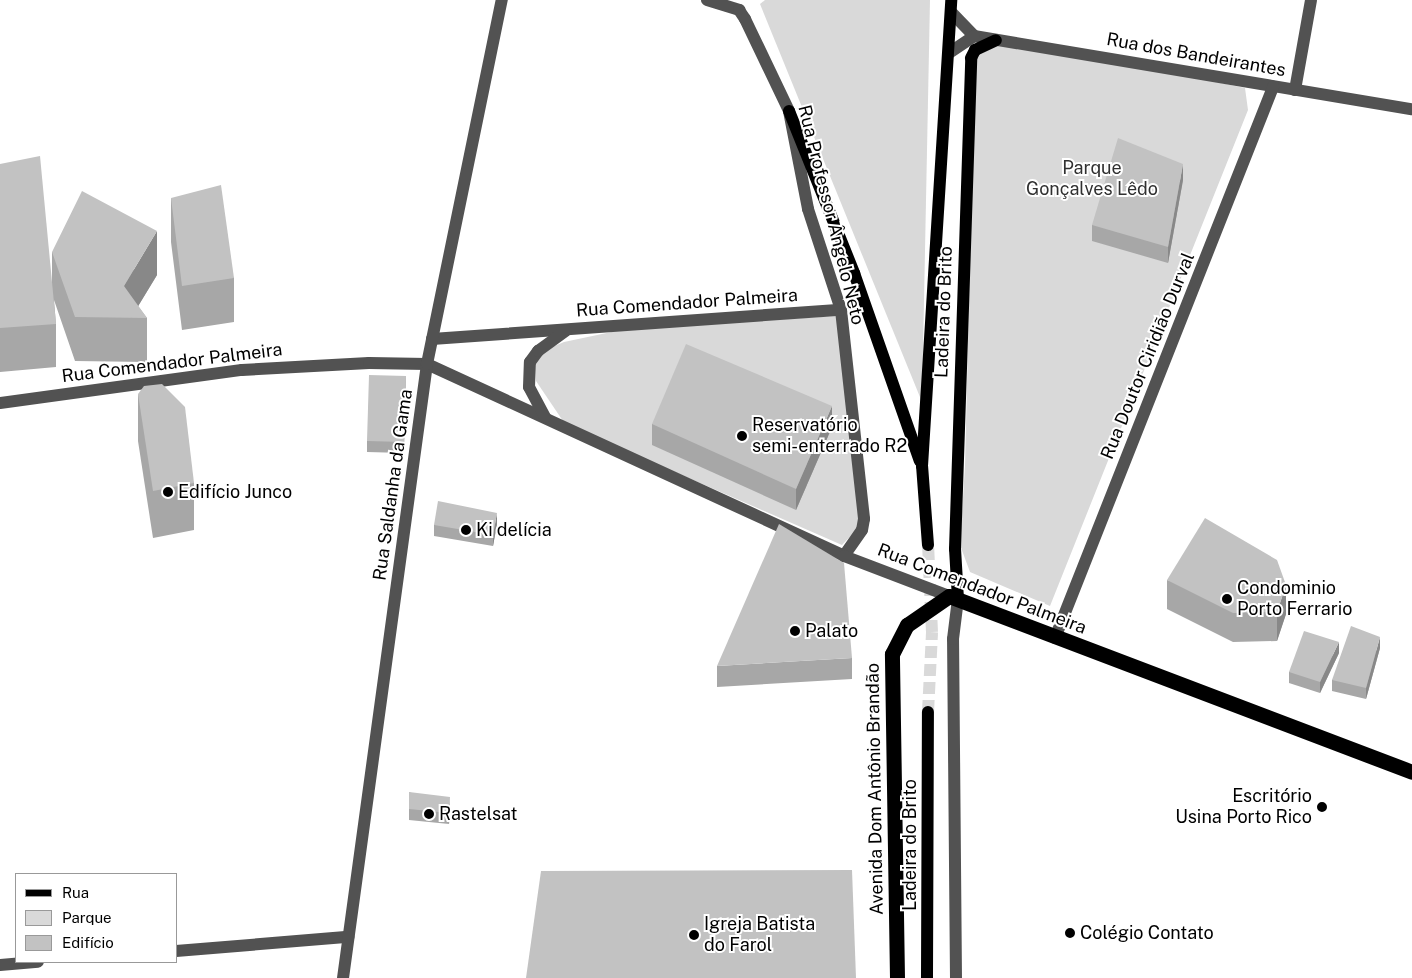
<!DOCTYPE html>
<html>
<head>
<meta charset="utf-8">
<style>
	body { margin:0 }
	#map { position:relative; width:1412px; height:978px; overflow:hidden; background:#fff; font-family:"Public Sans",sans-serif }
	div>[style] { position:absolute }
	.green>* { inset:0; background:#d9d9d9 }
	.major-tunnel>* { height:12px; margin-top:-6px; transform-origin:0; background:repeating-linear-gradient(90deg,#d9d9d9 0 12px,transparent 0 18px) }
	.minor>* { height:12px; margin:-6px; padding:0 6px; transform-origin:6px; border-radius:6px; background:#525252 }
	.major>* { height:12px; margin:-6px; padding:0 6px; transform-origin:6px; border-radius:6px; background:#000 }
	.highway>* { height:15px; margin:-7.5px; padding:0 7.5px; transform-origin:7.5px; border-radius:7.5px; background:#000 }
	.wall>* { inset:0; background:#a7a7a7 }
	.shaded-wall>* { inset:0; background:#888 }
	.building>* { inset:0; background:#c2c2c2 }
	.dots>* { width:14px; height:14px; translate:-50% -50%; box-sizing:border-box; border:2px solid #fff; border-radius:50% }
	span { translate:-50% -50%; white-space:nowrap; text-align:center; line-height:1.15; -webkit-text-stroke:4px #fff; paint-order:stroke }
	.street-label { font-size:18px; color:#000 }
	.park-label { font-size:18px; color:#303030 }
	.poi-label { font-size:18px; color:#000 }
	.left { translate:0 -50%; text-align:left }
	.right { translate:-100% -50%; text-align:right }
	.legend { position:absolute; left:15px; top:873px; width:162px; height:90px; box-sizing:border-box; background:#fff; border:1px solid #999; margin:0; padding:6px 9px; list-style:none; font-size:15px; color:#000 }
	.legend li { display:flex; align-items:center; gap:10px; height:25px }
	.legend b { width:25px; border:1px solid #999 }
</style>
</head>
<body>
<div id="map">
	<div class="green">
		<i style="clip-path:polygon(765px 0,930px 0,922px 402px,760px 4px)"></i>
		<i style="clip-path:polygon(994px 36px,1245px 88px,1248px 110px,1050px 606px,970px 572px,960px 545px,965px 466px,975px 54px)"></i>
		<i style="clip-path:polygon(839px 316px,862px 524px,842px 545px,565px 424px,536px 381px,535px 364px,545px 350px,564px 342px,635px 327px)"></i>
	</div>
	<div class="major-tunnel">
		<i style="left:928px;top:712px;width:80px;rotate:-87.1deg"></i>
		<i style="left:932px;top:632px;width:87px;rotate:-92.6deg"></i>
	</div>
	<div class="minor">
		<i style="left:707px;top:0;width:34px;rotate:17deg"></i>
		<i style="left:739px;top:10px;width:11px;rotate:56deg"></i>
		<i style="left:745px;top:19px;width:102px;rotate:64.4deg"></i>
		<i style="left:789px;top:111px;width:100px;rotate:79deg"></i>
		<i style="left:808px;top:209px;width:106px;rotate:71.9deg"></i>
		<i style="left:841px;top:310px;width:210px;rotate:83.7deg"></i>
		<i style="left:864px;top:519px;width:11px;rotate:100deg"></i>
		<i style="left:862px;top:530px;width:32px;rotate:125deg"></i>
		<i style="left:951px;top:12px;width:33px;rotate:46deg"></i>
		<i style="left:974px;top:36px;width:444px;rotate:9.5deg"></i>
		<i style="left:949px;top:53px;width:30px;rotate:-34deg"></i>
		<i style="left:1295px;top:90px;width:91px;rotate:-79.9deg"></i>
		<i style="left:432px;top:339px;width:410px;rotate:-4.1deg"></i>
		<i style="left:0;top:403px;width:244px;rotate:-7.8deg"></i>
		<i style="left:242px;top:370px;width:127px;rotate:-3.2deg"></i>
		<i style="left:369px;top:363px;width:58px;rotate:1deg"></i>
		<i style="left:427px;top:364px;width:459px;rotate:24.7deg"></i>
		<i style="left:844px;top:556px;width:112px;rotate:20.9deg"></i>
		<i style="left:545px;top:417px;width:34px;rotate:-118deg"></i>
		<i style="left:529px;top:387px;width:25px;rotate:-88deg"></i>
		<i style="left:530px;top:362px;width:14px;rotate:-54deg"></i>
		<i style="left:538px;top:351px;width:34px;rotate:-36deg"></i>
		<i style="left:1055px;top:638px;width:593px;rotate:-68.41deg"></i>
		<i style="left:176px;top:951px;width:173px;rotate:-4.7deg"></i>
		<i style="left:0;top:965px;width:38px;rotate:-5deg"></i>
		<i style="left:343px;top:978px;width:620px;rotate:-82.21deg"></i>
		<i style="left:427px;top:364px;width:372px;rotate:-78.4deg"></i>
		<i style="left:956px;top:978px;width:339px;rotate:-90.5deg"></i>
		<i style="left:953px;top:639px;width:40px;rotate:-82.9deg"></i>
	</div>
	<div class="major">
		<i style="left:789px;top:111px;width:175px;rotate:68.1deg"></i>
		<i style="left:854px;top:273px;width:199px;rotate:70.7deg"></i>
		<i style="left:928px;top:545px;width:79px;rotate:-94.3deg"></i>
		<i style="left:922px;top:466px;width:467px;rotate:-86.4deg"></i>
		<i style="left:958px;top:599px;width:50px;rotate:-93.4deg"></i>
		<i style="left:955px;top:549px;width:491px;rotate:-88.1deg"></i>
		<i style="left:971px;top:58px;width:9px;rotate:-63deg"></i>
		<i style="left:975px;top:50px;width:23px;rotate:-25deg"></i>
		<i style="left:927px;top:978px;width:266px;rotate:-89.8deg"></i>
	</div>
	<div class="highway">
		<i style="left:897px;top:978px;width:324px;rotate:-90.9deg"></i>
		<i style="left:892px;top:654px;width:33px;rotate:-63deg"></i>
		<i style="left:907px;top:625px;width:51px;rotate:-34.6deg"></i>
		<i style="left:949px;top:596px;width:495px;rotate:20.8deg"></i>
	</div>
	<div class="wall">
		<i style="clip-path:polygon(0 164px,52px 284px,52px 252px,157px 275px,138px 306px,147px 318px,147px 362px,75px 361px,54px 300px,56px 324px,56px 367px,0 372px)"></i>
		<i style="clip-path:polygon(1183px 180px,1168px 263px,1092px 241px,1092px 225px)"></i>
		<i style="clip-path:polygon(171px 198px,234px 278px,234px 322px,182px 330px,171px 242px)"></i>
		<i style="clip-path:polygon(406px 376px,404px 453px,367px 452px,367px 441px)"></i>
		<i style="clip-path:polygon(138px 394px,194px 483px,194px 530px,153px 538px,138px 441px)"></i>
		<i style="clip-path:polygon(652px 424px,832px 427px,796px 510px,652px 445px)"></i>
		<i style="clip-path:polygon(497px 524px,493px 546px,434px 536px,434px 525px)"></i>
		<i style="clip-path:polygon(1167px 580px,1286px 614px,1277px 641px,1233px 642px,1167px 609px)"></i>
		<i style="clip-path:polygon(1380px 648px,1366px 699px,1332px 691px,1332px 680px)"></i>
		<i style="clip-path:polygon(1339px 653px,1320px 693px,1289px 683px,1289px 672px)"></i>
		<i style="clip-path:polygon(852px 658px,852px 679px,717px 687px,717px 666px)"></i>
		<i style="clip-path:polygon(409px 792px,450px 808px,449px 824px,409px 820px)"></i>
	</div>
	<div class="shaded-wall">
		<i style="clip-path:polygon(1183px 164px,1183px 180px,1168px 263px,1168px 247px)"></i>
		<i style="clip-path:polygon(157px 231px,157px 275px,131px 318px,124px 286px)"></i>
		<i style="clip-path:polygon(832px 406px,832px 427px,796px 510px,796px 489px)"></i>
		<i style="clip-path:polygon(497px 513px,497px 524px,493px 546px,493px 535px)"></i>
		<i style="clip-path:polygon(1286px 585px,1286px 614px,1277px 641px,1277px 612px)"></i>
		<i style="clip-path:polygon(1380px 637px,1380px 648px,1366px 699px,1366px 688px)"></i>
		<i style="clip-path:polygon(1339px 642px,1339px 653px,1320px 693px,1320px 682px)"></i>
		<i style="clip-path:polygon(450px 797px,450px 808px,449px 824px,449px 813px)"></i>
	</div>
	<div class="building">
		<i style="clip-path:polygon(1118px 138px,1183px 164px,1168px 247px,1092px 225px)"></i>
		<i style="clip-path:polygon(40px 156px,56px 324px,0 328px,0 164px)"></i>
		<i style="clip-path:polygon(221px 185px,234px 278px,182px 286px,171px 198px)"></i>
		<i style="clip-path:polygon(82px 191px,157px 231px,124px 286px,147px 318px,75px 317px,52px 252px)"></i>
		<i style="clip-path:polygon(686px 344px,832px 406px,796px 489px,652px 424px)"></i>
		<i style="clip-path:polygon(369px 375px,406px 376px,404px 442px,367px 441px)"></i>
		<i style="clip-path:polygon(162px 384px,185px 407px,194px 483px,153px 491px,138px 394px,144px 386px)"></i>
		<i style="clip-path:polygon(438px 501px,497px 513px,493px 535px,434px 525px)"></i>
		<i style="clip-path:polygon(1205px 518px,1277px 560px,1286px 585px,1277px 612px,1233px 613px,1167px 580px)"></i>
		<i style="clip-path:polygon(779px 524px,844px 563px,852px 658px,717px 666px)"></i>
		<i style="clip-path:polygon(1351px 626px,1380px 637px,1366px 688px,1332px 680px)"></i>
		<i style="clip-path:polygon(1304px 631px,1339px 642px,1320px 682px,1289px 672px)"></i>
		<i style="clip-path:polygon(409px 792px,450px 797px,449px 813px,409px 809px)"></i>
		<i style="clip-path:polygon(852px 870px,856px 978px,526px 978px,541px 871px)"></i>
	</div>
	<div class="dots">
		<i style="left:742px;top:436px;background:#000"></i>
		<i style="left:168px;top:492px;background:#000"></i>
		<i style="left:466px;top:530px;background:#000"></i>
		<i style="left:1227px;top:599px;background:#000"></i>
		<i style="left:795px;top:631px;background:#000"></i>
		<i style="left:1322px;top:807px;background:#000"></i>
		<i style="left:429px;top:814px;background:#000"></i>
		<i style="left:1070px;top:933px;background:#000"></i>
		<i style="left:694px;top:935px;background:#000"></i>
	</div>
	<div class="street-label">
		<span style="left:1196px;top:55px;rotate:10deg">Rua dos Bandeirantes</span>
		<span style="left:831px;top:215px;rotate:76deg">Rua Professor Ângelo Neto</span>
		<span style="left:687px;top:303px;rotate:-4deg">Rua Comendador Palmeira</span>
		<span style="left:944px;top:312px;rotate:-88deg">Ladeira do Brito</span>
		<span style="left:1148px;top:356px;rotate:-68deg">Rua Doutor Ciridião Durval</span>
		<span style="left:172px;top:363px;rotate:-7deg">Rua Comendador Palmeira</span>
		<span style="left:393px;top:485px;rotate:-82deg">Rua Saldanha da Gama</span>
		<span style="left:982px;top:589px;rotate:21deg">Rua Comendador Palmeira</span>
		<span style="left:875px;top:789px;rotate:-91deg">Avenida Dom Antônio Brandão</span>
		<span style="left:910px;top:845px;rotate:-90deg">Ladeira do Brito</span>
	</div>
	<div class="park-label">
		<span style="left:1092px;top:179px">Parque<br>Gonçalves Lêdo</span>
	</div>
	<div class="poi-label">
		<span class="left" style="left:752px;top:436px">Reservatório<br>semi-enterrado R2</span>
		<span class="left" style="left:178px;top:492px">Edifício Junco</span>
		<span class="left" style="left:476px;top:530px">Ki delícia</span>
		<span class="left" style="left:1237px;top:599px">Condominio<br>Porto Ferrario</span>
		<span class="left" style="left:805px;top:631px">Palato</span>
		<span class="right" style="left:1312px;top:807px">Escritório<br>Usina Porto Rico</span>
		<span class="left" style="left:439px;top:814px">Rastelsat</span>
		<span class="left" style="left:704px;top:935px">Igreja Batista<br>do Farol</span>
		<span class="left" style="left:1080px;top:933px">Colégio Contato</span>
	</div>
	<ul class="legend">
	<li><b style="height:6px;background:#000"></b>Rua</li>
	<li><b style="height:14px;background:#d9d9d9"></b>Parque</li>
	<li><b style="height:14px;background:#c2c2c2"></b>Edifício</li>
	</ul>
</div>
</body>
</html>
